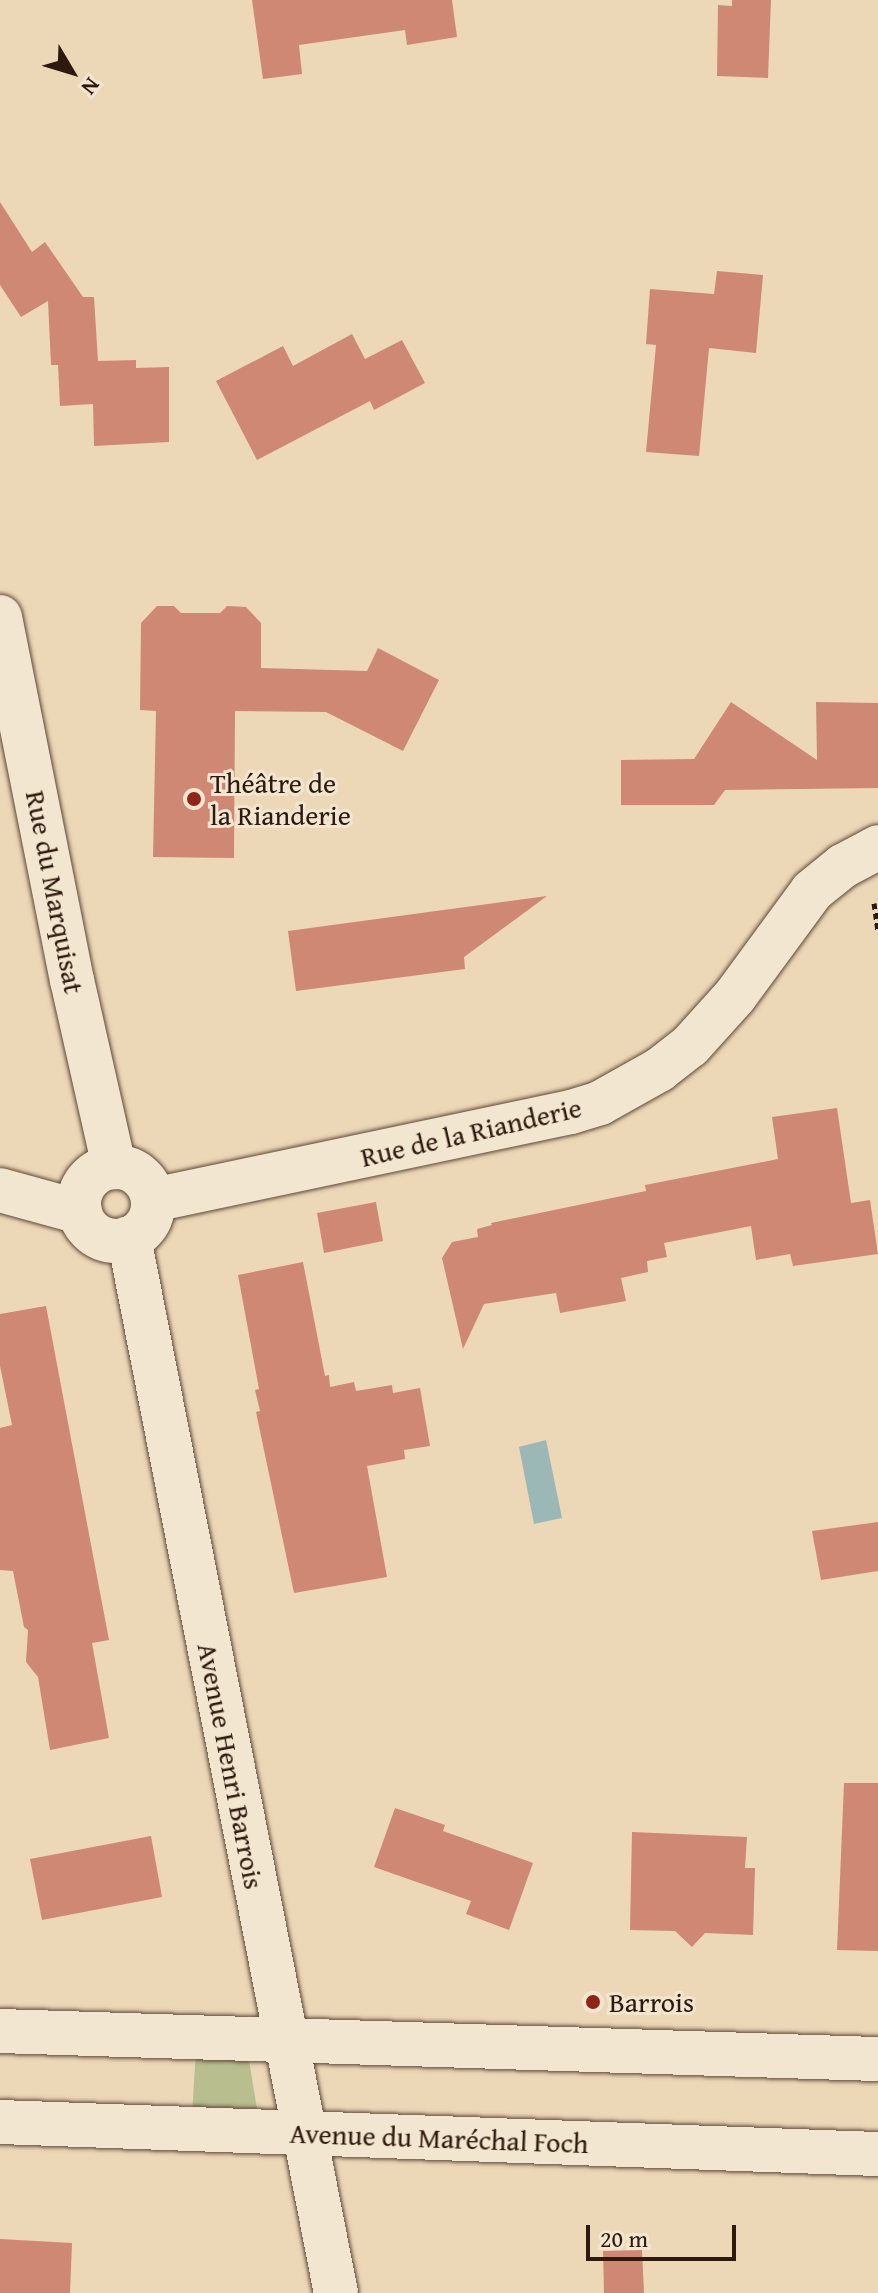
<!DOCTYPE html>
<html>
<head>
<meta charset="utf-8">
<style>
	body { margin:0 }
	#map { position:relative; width:878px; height:2293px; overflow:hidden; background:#ecd8b7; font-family:"Gentium Book Plus",serif }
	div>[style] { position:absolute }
	.green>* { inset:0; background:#b8be8e }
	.water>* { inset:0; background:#9bb8b7 }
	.building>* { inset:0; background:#ce8874 }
	.path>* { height:5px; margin-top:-2.5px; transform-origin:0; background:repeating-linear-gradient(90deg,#2e190e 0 6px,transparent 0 10px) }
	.roads { filter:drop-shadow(0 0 2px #5e4938) drop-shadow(0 0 2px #5e4938) }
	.minor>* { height:44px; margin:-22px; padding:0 22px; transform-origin:22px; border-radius:22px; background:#f3e6d0 }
	.minor>.ring { margin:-22px; padding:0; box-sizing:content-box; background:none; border:44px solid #f3e6d0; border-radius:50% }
	.secondary>* { height:44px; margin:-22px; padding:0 22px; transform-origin:22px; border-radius:22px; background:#f3e6d0 }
	.dots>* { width:22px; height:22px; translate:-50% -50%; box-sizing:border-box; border:4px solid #f3e6d0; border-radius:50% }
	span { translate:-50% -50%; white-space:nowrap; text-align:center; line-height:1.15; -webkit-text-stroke:6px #f3e6d0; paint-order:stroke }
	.poi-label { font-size:28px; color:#2e190e }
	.left { translate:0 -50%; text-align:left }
	.street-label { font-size:28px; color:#2e190e }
	.north { position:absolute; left:32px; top:32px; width:80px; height:80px; -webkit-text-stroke:6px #f3e6d0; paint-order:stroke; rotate:128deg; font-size:22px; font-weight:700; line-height:32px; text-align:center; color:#2e190e }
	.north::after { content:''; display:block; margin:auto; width:28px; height:36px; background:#2e190e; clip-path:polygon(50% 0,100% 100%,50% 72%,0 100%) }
	.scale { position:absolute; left:586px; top:2225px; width:150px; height:36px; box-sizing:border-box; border:4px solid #2e190e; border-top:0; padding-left:10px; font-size:24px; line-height:28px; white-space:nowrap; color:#2e190e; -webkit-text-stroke:6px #f3e6d0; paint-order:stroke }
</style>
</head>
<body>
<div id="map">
	<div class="green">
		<i style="clip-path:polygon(196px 2049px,248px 2054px,257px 2109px,245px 2115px,192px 2115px)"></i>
	</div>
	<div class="water">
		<i style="clip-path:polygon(546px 1440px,562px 1518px,534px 1524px,519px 1447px)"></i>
	</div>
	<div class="building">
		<i style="clip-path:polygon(252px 0,452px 0,457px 37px,407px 45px,405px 30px,299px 45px,302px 74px,263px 79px)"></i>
		<i style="clip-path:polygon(732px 0,771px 0,768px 78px,717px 76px,718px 5px,732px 6px)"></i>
		<i style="clip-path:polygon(0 202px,32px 252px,45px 242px,83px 297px,94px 297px,98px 361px,136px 360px,136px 368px,169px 367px,169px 442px,94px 446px,93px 404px,60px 406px,58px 365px,51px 365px,48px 301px,21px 317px,0 285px)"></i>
		<i style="clip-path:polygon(717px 271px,763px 275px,756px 353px,709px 348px,699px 456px,646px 452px,656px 345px,646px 344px,650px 289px,714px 294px)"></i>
		<i style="clip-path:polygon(352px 334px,365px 359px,402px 340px,425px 383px,374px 410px,370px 401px,257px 460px,216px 381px,283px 346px,293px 366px)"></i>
		<i style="clip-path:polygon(157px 606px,174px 606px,181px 613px,220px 613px,227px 606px,246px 607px,261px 623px,261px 668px,367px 671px,378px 648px,439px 680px,403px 751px,326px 712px,235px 711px,234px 858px,153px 857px,156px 711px,140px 710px,141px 623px)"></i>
		<i style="clip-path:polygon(731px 702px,817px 760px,816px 702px,878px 703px,878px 788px,725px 790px,714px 805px,621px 805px,621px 760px,694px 759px)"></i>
		<i style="clip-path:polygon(547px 896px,464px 957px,465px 969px,296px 991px,288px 931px)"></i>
		<i style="clip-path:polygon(837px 1108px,851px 1203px,870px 1200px,878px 1254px,793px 1266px,790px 1254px,756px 1260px,751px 1226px,664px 1243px,667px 1257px,647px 1261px,648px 1272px,621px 1278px,626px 1301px,560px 1313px,556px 1293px,484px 1304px,463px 1349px,442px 1258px,452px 1242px,478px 1237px,477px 1229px,492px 1225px,491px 1223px,646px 1191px,645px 1185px,778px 1159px,772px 1117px)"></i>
		<i style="clip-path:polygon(376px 1202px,383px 1241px,324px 1253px,317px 1213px)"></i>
		<i style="clip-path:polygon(303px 1262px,325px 1376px,329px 1375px,330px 1387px,354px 1382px,356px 1391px,392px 1385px,393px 1393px,420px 1388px,430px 1446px,404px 1450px,405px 1459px,367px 1466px,387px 1577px,294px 1593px,256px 1412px,260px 1411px,255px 1390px,259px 1389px,238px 1275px)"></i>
		<i style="clip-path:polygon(46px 1306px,109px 1640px,92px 1643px,109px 1738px,50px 1750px,38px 1677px,26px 1662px,28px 1630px,24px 1627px,13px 1571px,0 1570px,0 1428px,12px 1425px,0 1366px,0 1314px)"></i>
		<i style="clip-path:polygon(878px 1522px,878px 1571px,821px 1580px,812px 1531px)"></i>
		<i style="clip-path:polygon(844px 1783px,878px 1783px,878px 1951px,837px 1950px)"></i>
		<i style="clip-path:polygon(395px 1808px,445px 1825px,443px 1831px,533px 1863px,509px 1930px,466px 1914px,471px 1901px,374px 1867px)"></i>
		<i style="clip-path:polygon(632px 1832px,747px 1837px,745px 1868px,755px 1868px,753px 1935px,705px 1933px,692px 1947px,675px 1931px,630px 1930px)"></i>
		<i style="clip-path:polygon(151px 1836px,162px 1897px,42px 1920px,30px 1859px)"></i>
		<i style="clip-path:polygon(0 2239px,72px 2243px,70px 2293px,0 2293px)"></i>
		<i style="clip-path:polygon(642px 2250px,644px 2293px,604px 2293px,603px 2251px)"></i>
	</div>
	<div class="path">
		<i style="left:874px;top:903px;width:27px;rotate:82deg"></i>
	</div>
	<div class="roads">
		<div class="minor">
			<i style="left:0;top:617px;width:370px;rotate:78.8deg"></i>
			<i style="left:72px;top:980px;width:192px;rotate:77.3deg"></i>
			<i class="ring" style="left:79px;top:1167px;width:30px;height:30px"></i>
			<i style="left:0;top:1190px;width:83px;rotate:15.4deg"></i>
			<i style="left:153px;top:1200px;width:427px;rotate:-11.9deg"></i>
			<i style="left:571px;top:1112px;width:30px;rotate:-17deg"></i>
			<i style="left:600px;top:1103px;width:68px;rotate:-29.2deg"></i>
			<i style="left:659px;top:1070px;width:39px;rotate:-38deg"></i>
			<i style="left:690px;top:1046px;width:67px;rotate:-48deg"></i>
			<i style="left:735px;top:996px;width:130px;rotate:-53.7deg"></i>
			<i style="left:812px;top:891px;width:40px;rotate:-39deg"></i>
			<i style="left:843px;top:866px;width:40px;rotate:-28deg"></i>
			<i style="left:129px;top:1238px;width:1075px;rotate:78.9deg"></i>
		</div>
		<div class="secondary">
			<i style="left:0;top:2031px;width:878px;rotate:1.83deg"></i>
			<i style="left:0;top:2122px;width:879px;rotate:2.09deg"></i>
		</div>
	</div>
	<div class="dots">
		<i style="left:194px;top:799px;background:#8f2418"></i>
		<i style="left:593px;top:2002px;background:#8f2418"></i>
	</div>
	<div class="poi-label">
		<span class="left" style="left:210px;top:799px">Théâtre de<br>la Rianderie</span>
		<span class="left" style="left:609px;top:2002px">Barrois</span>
	</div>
	<div class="street-label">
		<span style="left:55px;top:892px;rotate:79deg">Rue du Marquisat</span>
		<span style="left:471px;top:1132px;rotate:-13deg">Rue de la Rianderie</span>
		<span style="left:231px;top:1766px;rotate:79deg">Avenue Henri Barrois</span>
		<span style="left:439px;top:2138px;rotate:2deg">Avenue du Maréchal Foch</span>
	</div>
	<div class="north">N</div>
	<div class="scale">20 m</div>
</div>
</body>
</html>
